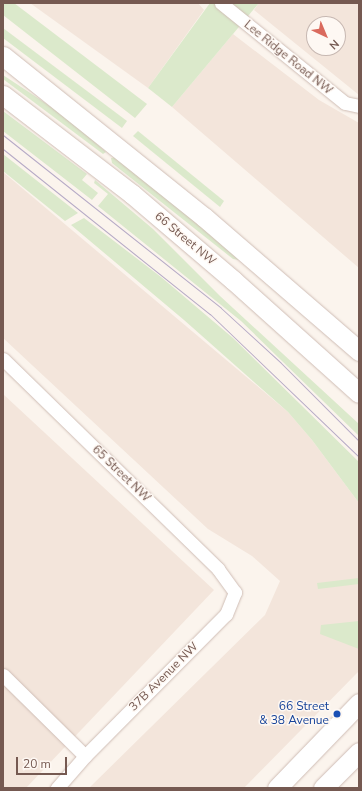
<!DOCTYPE html>
<html>
<head>
<meta charset="utf-8">
<style>
	body { margin:0 }
	#map { position:relative; width:362px; height:791px; overflow:hidden; background:#fbf4ed; font-family:"Nunito Sans",sans-serif }
	div>[style] { position:absolute }
	.residential>* { inset:0; background:#f3e5db }
	.green>* { inset:0; background:#dbe9cb }
	.roads { filter:drop-shadow(0 0 1px #cfbdb5) drop-shadow(0 0 1px #cfbdb5) }
	.street>* { height:13px; margin:-6.5px; padding:0 6.5px; transform-origin:6.5px; border-radius:6.5px; background:#fff }
	.secondary>* { height:19px; margin:-9.5px; padding:0 9.5px; transform-origin:9.5px; border-radius:9.5px; background:#fff }
	.tram>* { height:1px; margin:-0.5px; padding:0 0.5px; transform-origin:0.5px; border-radius:0.5px; background:#b6aac6 }
	.dots>* { width:11px; height:11px; translate:-50% -50%; box-sizing:border-box; border:2px solid #fef8f3; border-radius:50% }
	span { translate:-50% -50%; white-space:nowrap; text-align:center; line-height:1.15; -webkit-text-stroke:3px #fef8f3; paint-order:stroke }
	.street-label { font-size:12px; color:#755951 }
	.transit-label { font-size:12px; color:#164399 }
	.right { translate:-100% -50%; text-align:right }
	.frame { position:absolute; inset:0; border:4px solid #755951; pointer-events:none }
	.north { position:absolute; left:306px; top:16px; width:40px; height:40px; box-sizing:border-box; background:#fef8f3; border:1px solid #c7b8b2; border-radius:50%; rotate:136deg; font-size:11px; font-weight:700; line-height:16px; text-align:center; color:#755951 }
	.north::after { content:''; display:block; margin:auto; width:14px; height:18px; background:#da6a5d; clip-path:polygon(50% 0,100% 100%,50% 72%,0 100%) }
	.scale { position:absolute; left:16px; top:757px; width:51px; height:18px; box-sizing:border-box; border:2px solid #755951; border-top:0; padding-left:5px; font-size:12px; line-height:14px; white-space:nowrap; color:#755951; -webkit-text-stroke:3px #fef8f3; paint-order:stroke }
</style>
</head>
<body>
<div id="map">
	<div class="residential">
		<i style="clip-path:polygon(30px 3px,198px 3px,204px 10px,148px 88px)"></i>
		<i style="clip-path:polygon(evenodd,259px 3px,359px 3px,359px 95px,254px 10px,259px 3px,314px 24px,338px 24px,338px 48px,314px 48px,314px 24px)"></i>
		<i style="clip-path:polygon(233px 34px,319px 100px,359px 123px,359px 268px,172px 107px)"></i>
		<i style="clip-path:polygon(3px 172px,288px 412px,312px 440px,359px 503px,359px 671px,244px 788px,89px 788px,265px 615px,280px 581px,252px 556px,208px 529px,3px 338px)"></i>
		<i style="clip-path:polygon(3px 394px,214px 590px,26px 788px,3px 788px)"></i>
	</div>
	<div class="green">
		<i style="clip-path:polygon(3px 3px,14px 3px,147px 104px,135px 118px,3px 15px)"></i>
		<i style="clip-path:polygon(210px 3px,259px 3px,172px 107px,148px 88px)"></i>
		<i style="clip-path:polygon(3px 28px,127px 121px,122px 128px,3px 38px)"></i>
		<i style="clip-path:polygon(3px 75px,65px 116px,106px 152px,103px 154px,3px 79px)"></i>
		<i style="clip-path:polygon(3px 111px,87px 174px,82px 180px,98px 193px,92px 200px,3px 131px)"></i>
		<i style="clip-path:polygon(138px 131px,224px 201px,220px 207px,133px 136px)"></i>
		<i style="clip-path:polygon(3px 154px,78px 213px,65px 221px,3px 171px)"></i>
		<i style="clip-path:polygon(116px 157px,171px 201px,239px 260px,233px 259px,112px 163px,111px 158px)"></i>
		<i style="clip-path:polygon(95px 180px,153px 229px,220px 296px,359px 424px,359px 436px,241px 321px,98px 206px,108px 194px,94px 183px)"></i>
		<i style="clip-path:polygon(84px 218px,161px 277px,233px 338px,359px 462px,359px 503px,312px 440px,288px 412px,184px 320px,71px 225px)"></i>
		<i style="clip-path:polygon(359px 578px,359px 584px,318px 589px,317px 583px)"></i>
		<i style="clip-path:polygon(359px 621px,359px 649px,320px 634px,321px 625px)"></i>
	</div>
	<div class="roads">
		<div class="street">
			<i style="left:221px;top:3px;width:159px;rotate:38.9deg"></i>
			<i style="left:345px;top:103px;width:14px;rotate:12deg"></i>
			<i style="left:3px;top:359px;width:301px;rotate:44.3deg"></i>
			<i style="left:218px;top:569px;width:29px;rotate:54deg"></i>
			<i style="left:235px;top:592px;width:24px;rotate:112deg"></i>
			<i style="left:226px;top:614px;width:200px;rotate:134.8deg"></i>
			<i style="left:85px;top:756px;width:43px;rotate:131.2deg"></i>
			<i style="left:3px;top:675px;width:115px;rotate:44.6deg"></i>
		</div>
		<div class="secondary">
			<i style="left:3px;top:56px;width:258px;rotate:38.7deg"></i>
			<i style="left:204px;top:217px;width:205px;rotate:40.8deg"></i>
			<i style="left:3px;top:95px;width:163px;rotate:37.5deg"></i>
			<i style="left:132px;top:194px;width:133px;rotate:40.4deg"></i>
			<i style="left:233px;top:280px;width:169px;rotate:41.9deg"></i>
			<i style="left:277px;top:788px;width:118px;rotate:-46deg"></i>
			<i style="left:323px;top:788px;width:51px;rotate:-45deg"></i>
		</div>
	</div>
	<div class="tram">
		<i style="left:3px;top:135px;width:278px;rotate:38.4deg"></i>
		<i style="left:221px;top:308px;width:81px;rotate:42.5deg"></i>
		<i style="left:281px;top:363px;width:110px;rotate:45deg"></i>
		<i style="left:3px;top:149px;width:265px;rotate:38.6deg"></i>
		<i style="left:210px;top:314px;width:207px;rotate:43.8deg"></i>
	</div>
	<div class="dots">
		<i style="left:337px;top:714px;background:#1a4fb4"></i>
	</div>
	<div class="street-label">
		<span style="left:288px;top:58px;rotate:39deg">Lee Ridge Road NW</span>
		<span style="left:185px;top:239px;rotate:40deg">66 Street NW</span>
		<span style="left:121px;top:474px;rotate:44deg">65 Street NW</span>
		<span style="left:164px;top:677px;rotate:-45deg">37B Avenue NW</span>
	</div>
	<div class="transit-label">
		<span class="right" style="left:329px;top:714px">66 Street<br>&amp; 38 Avenue</span>
	</div>
	<div class="frame"></div>
	<div class="north">N</div>
	<div class="scale">20 m</div>
</div>
</body>
</html>
